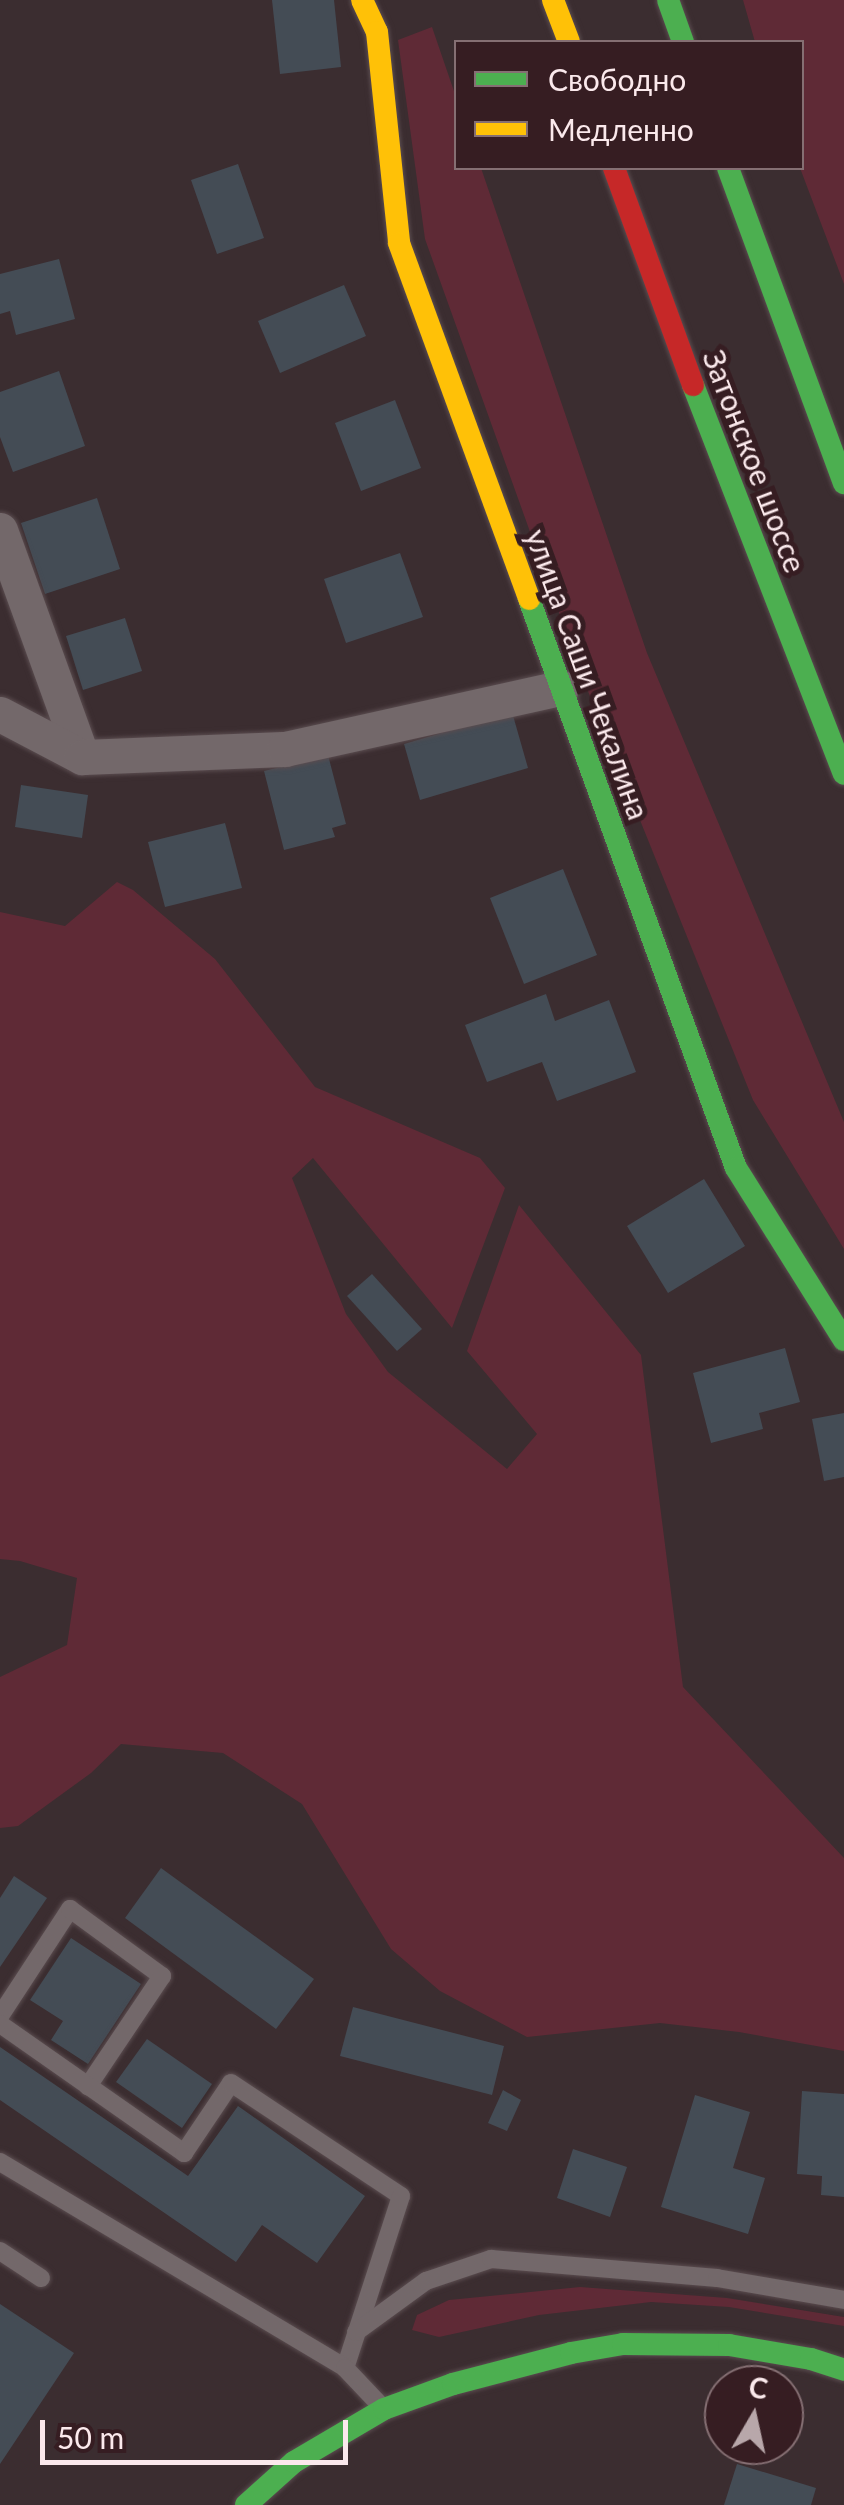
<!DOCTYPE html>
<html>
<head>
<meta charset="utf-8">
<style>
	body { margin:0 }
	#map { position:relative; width:844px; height:2505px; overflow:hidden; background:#3b2d30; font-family:Lato,sans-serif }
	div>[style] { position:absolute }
	.green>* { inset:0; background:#5f2a36 }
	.building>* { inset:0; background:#444c55 }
	.roads { filter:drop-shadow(0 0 2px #5a4c4f) drop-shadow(0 0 2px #5a4c4f) }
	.lane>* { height:18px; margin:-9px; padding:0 9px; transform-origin:9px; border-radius:9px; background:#73686a }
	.street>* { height:35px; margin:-17.5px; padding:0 17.5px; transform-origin:17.5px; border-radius:17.5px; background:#73686a }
	.fast>* { height:22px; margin:-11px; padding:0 11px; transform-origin:11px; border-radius:11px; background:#4caf50 }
	.slow>* { height:22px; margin:-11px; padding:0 11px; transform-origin:11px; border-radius:11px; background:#ffc107 }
	.jam>* { height:22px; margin:-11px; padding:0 11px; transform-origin:11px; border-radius:11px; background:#c62828 }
	span { translate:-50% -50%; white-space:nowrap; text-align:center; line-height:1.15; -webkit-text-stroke:10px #361d22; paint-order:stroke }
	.street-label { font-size:30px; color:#fbe9ec }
	.legend { position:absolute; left:454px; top:40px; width:350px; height:130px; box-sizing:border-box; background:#361d22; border:2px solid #856f73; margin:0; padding:12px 18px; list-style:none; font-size:30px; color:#fbe9ec }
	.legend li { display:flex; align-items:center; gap:20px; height:50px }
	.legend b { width:50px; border:2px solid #856f73 }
	.north { position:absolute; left:704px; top:2365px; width:100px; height:100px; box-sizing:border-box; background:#361d22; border:2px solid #856f73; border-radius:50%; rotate:9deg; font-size:28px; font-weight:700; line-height:40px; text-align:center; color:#fbe9ec }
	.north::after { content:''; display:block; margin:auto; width:35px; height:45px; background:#b8a7aa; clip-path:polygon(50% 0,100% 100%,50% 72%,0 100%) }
	.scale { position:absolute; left:40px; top:2420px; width:308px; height:45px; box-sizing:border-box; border:5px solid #fbe9ec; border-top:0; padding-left:12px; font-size:30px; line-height:35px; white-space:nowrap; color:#fbe9ec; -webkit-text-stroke:8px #361d22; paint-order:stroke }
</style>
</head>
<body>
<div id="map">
	<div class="green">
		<i style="clip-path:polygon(743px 0,844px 0,844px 284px,800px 168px,802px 42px,755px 42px)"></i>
		<i style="clip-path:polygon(432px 27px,456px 97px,457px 168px,481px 168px,647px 653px,844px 1122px,844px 1249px,753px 1100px,581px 674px,425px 239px,398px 40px)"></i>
		<i style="clip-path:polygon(117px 882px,133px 890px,215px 959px,315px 1087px,480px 1158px,505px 1188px,452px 1328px,313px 1158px,292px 1178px,346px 1314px,388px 1372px,507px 1469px,537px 1434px,467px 1351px,519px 1205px,641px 1355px,683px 1687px,844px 1858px,844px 2051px,739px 2032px,660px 2023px,527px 2037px,440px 1991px,391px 1949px,302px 1804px,223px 1753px,121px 1744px,91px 1773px,18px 1826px,0 1828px,0 1677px,67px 1645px,77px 1578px,20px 1561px,0 1559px,0 912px,65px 926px)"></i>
		<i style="clip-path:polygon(580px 2287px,727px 2298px,844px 2317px,844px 2326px,729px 2307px,651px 2302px,539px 2315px,439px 2337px,412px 2330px,417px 2315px,449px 2300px)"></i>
	</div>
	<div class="building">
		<i style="clip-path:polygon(272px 0,334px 0,341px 67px,280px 74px)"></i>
		<i style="clip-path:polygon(238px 164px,264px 238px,217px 254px,191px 180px)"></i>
		<i style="clip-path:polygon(59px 259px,75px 319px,16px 335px,10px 311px,0 314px,0 274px)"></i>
		<i style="clip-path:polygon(344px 285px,366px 336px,280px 373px,258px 321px)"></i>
		<i style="clip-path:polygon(59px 371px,85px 446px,13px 472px,0 437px,0 392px)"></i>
		<i style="clip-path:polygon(395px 400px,421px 468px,361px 491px,335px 423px)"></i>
		<i style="clip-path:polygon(97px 498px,120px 569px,45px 594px,21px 523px)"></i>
		<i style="clip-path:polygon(400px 553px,423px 617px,346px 643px,324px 579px)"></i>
		<i style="clip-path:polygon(125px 618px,142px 671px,83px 690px,66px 636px)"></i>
		<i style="clip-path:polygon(512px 712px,528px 768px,420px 800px,404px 744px)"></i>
		<i style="clip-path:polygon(328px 755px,346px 824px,332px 828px,335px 837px,284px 850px,264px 771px)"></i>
		<i style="clip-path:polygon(21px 785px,88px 795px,82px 838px,15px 827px)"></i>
		<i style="clip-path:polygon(225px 823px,242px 888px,165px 907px,148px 842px)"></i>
		<i style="clip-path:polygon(563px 869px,597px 955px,524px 984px,490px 898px)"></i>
		<i style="clip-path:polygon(546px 994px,555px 1021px,609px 1000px,636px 1072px,557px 1101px,542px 1062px,487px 1082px,465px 1025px)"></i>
		<i style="clip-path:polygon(704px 1179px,745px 1246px,668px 1293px,627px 1226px)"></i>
		<i style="clip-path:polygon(372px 1274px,422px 1329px,397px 1351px,347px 1296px)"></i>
		<i style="clip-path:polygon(785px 1348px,800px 1402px,759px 1413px,763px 1429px,711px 1443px,693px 1373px)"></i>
		<i style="clip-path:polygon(844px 1413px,844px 1477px,824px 1481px,812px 1419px)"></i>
		<i style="clip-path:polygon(161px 1868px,314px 1979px,276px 2029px,125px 1918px)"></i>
		<i style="clip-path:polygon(14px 1876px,47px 1898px,0 1967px,0 1898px)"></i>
		<i style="clip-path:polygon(71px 1938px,141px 1984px,88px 2064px,51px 2040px,63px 2021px,30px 2000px)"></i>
		<i style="clip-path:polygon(353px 2007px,504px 2046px,492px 2095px,340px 2056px)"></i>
		<i style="clip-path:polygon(147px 2039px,212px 2084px,182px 2128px,116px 2082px)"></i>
		<i style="clip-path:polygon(0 2047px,188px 2176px,238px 2106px,365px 2196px,317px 2263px,262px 2225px,236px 2262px,0 2100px)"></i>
		<i style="clip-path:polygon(503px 2090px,521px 2100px,507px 2131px,488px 2123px)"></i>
		<i style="clip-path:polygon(802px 2091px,844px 2094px,844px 2197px,821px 2195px,822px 2176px,797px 2174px)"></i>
		<i style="clip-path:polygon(695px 2095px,750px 2112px,733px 2168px,765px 2178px,748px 2234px,661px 2207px)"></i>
		<i style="clip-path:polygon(573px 2149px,627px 2167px,610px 2217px,557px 2198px)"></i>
		<i style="clip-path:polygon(0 2304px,74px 2353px,0 2464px)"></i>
		<i style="clip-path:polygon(737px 2464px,816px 2488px,811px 2505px,724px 2505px)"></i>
	</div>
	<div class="roads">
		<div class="lane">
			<i style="left:0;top:2016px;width:128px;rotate:-56.8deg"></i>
			<i style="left:70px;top:1909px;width:114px;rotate:36.1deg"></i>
			<i style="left:162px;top:1976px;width:133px;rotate:123.9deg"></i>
			<i style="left:0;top:2024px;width:225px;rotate:35deg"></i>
			<i style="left:184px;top:2153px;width:84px;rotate:-56.1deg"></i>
			<i style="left:231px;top:2083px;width:204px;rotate:33.6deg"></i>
			<i style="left:401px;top:2196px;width:181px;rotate:108deg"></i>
			<i style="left:0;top:2162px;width:402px;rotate:30.8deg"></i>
			<i style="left:345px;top:2368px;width:51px;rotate:46.6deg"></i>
			<i style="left:0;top:2251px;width:49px;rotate:33.4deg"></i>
			<i style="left:356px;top:2332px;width:87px;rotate:-36.1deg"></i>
			<i style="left:426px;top:2281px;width:69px;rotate:-18.7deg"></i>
			<i style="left:491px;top:2259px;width:227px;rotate:4.8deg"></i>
			<i style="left:717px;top:2278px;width:129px;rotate:9.8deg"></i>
		</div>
		<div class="street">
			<i style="left:0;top:530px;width:241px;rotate:70.1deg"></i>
			<i style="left:0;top:714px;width:93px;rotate:27.7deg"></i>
			<i style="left:82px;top:757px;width:203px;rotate:-2.3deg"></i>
			<i style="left:285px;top:749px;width:283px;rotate:-12.5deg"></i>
		</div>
		<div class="fast">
			<i style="left:668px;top:0;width:45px;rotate:70.3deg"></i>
			<i style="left:728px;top:168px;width:336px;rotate:69.8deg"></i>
			<i style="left:693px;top:385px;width:417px;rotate:68.8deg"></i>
			<i style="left:529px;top:599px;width:605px;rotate:70.01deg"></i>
			<i style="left:736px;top:1168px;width:203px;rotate:57.9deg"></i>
			<i style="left:246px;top:2505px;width:64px;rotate:-41.9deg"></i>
			<i style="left:294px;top:2462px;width:104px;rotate:-30.5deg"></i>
			<i style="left:384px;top:2409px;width:73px;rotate:-19.9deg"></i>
			<i style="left:453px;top:2384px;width:122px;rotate:-14.7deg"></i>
			<i style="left:571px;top:2353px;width:53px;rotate:-9.8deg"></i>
			<i style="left:623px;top:2344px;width:106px;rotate:0.5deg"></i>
			<i style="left:729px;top:2345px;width:83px;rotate:9.7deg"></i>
			<i style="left:811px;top:2359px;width:35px;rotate:18deg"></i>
		</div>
		<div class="slow">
			<i style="left:362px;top:0;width:35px;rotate:65deg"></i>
			<i style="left:377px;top:32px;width:212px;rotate:84deg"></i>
			<i style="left:399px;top:243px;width:379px;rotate:69.9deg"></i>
			<i style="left:553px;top:0;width:45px;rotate:69.1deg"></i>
		</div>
		<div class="jam">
			<i style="left:614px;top:168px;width:231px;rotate:70deg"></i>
		</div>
	</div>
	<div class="street-label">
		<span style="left:755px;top:461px;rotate:69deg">Затонское шоссе</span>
		<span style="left:588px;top:674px;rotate:70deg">улица Саши Чекалина</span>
	</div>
	<ul class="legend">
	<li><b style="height:12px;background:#4caf50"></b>Свободно</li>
	<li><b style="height:12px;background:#ffc107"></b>Медленно</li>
	</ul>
	<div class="north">С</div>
	<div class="scale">50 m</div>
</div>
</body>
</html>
